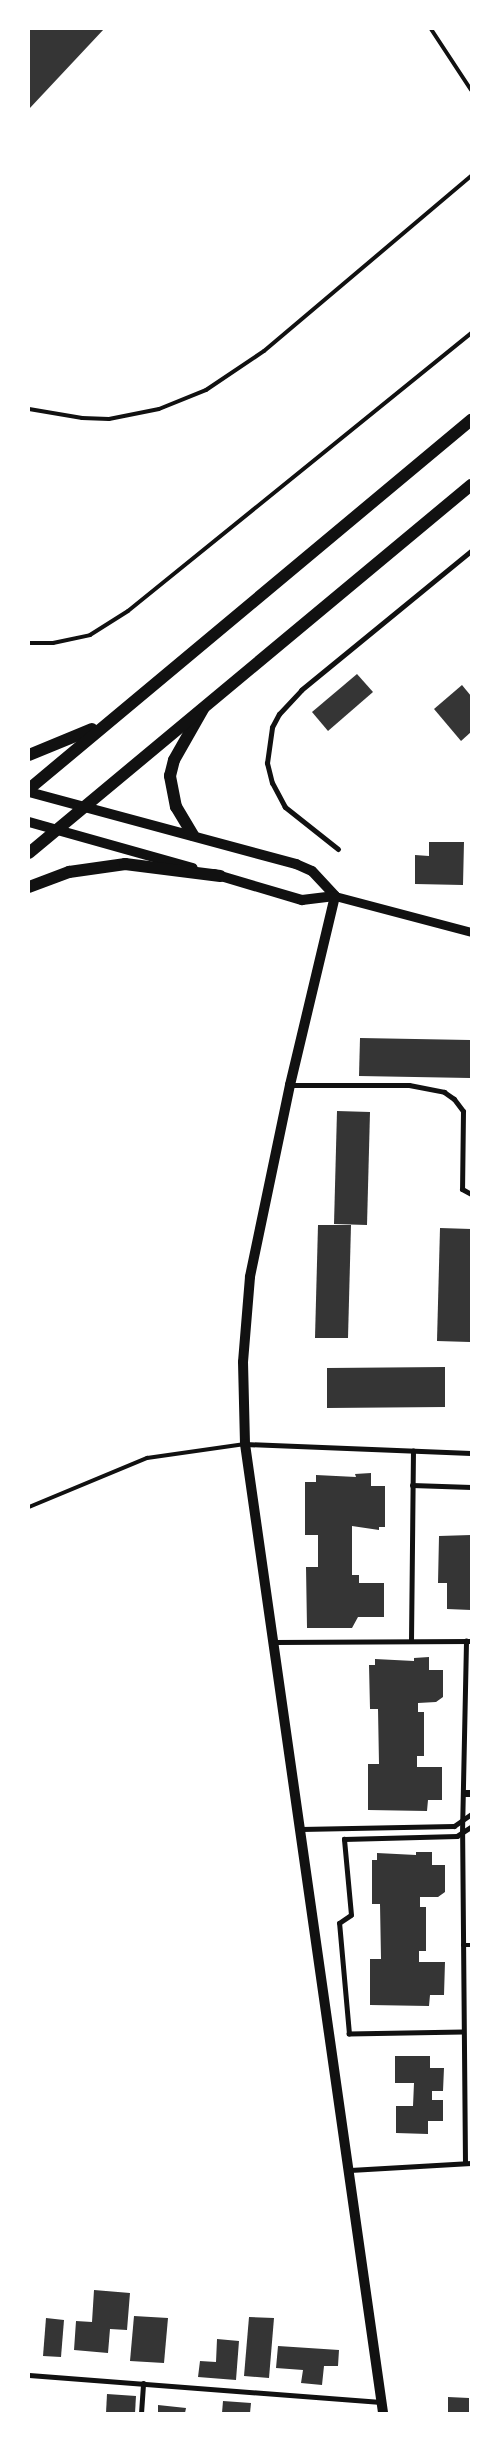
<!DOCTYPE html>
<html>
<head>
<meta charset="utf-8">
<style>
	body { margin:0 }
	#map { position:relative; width:500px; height:2442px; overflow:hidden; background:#fff; font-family:Manrope,sans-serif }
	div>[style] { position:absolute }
	.building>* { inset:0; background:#353535 }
	.service>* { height:4px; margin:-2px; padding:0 2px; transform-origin:2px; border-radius:2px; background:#111 }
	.pedestrian>* { height:4.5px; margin:-2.25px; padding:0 2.25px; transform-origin:2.25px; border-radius:2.25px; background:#111 }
	.minor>* { height:5px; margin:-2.5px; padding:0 2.5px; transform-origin:2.5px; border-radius:2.5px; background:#111 }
	.tertiary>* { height:9px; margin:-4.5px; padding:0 4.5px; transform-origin:4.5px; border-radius:4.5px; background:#111 }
	.secondary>* { height:10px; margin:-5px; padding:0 5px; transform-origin:5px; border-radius:5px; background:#111 }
	.primary>* { height:12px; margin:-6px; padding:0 6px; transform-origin:6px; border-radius:6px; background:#111 }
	span { translate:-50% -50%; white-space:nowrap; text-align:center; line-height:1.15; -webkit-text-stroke:4px #fff; paint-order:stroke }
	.frame { position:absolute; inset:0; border:30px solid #fff; pointer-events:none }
</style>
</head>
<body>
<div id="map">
	<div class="building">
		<i style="clip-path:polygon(29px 29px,104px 29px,29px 109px)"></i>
		<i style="clip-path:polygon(357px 674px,373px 692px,328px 731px,312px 712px)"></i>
		<i style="clip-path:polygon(462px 685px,471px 696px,471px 732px,461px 741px,434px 709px)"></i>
		<i style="clip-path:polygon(429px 842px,464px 842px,463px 885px,415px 884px,415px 855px,429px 856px)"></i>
		<i style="clip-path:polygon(360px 1038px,470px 1040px,470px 1078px,359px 1076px)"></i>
		<i style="clip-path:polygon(337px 1111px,370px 1112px,367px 1225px,334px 1224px)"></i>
		<i style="clip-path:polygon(318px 1225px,351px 1225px,348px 1338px,315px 1338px)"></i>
		<i style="clip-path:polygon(440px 1228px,471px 1229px,470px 1342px,437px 1341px)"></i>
		<i style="clip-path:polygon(445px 1367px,445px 1407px,327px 1408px,327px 1368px)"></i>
		<i style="clip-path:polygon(371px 1473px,371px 1486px,385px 1486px,385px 1527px,379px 1527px,379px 1530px,352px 1526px,352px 1575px,359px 1575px,359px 1583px,384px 1583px,384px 1617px,358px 1617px,352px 1628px,307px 1628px,306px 1567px,318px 1567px,318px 1535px,305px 1535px,305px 1482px,316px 1482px,316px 1475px,356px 1477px,355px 1474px)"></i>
		<i style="clip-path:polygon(471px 1535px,471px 1610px,447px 1609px,447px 1583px,438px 1583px,439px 1536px)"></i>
		<i style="clip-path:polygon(429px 1657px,429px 1670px,443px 1670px,443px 1697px,436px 1702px,418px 1703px,418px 1712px,424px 1712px,424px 1756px,417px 1756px,417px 1767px,442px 1767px,442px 1800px,428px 1800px,427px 1811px,368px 1810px,368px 1764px,379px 1764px,378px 1709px,370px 1709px,369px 1665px,375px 1665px,375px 1659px,414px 1661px,414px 1658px)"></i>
		<i style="clip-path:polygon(416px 1852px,432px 1852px,432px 1865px,445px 1865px,445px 1892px,438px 1897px,420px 1897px,420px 1907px,426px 1907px,426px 1951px,419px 1951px,419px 1962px,445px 1962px,444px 1995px,430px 1995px,429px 2006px,370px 2005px,370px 1959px,381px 1959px,380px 1904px,372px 1904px,372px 1860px,377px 1860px,377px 1853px,416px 1855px)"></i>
		<i style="clip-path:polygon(395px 2056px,430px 2056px,430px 2068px,444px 2068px,443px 2091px,432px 2091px,432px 2100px,443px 2100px,443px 2121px,428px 2121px,428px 2134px,396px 2133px,396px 2106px,413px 2106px,414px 2083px,395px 2083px)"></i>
		<i style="clip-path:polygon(94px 2290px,130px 2293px,127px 2330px,110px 2329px,108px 2353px,74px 2350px,76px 2321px,92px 2322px)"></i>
		<i style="clip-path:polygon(134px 2316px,168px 2318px,164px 2363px,130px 2361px)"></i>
		<i style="clip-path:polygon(249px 2317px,274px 2318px,269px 2378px,244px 2376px)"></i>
		<i style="clip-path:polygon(46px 2318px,64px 2320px,61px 2357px,43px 2356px)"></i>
		<i style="clip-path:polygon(217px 2339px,239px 2341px,236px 2380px,198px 2377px,200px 2361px,216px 2362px)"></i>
		<i style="clip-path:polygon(278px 2346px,339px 2350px,338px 2366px,324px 2366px,322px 2385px,301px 2383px,303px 2370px,276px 2368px)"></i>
		<i style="clip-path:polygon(107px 2394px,136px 2396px,135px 2413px,106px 2413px)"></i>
		<i style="clip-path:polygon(448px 2397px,469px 2398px,469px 2413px,448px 2413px)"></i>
		<i style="clip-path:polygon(223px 2401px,251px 2403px,250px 2413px,222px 2413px)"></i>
		<i style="clip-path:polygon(158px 2405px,186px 2408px,185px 2413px,158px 2413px)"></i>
	</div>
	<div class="service">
		<i style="left:431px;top:29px;width:73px;rotate:56.7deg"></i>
		<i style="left:29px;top:409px;width:54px;rotate:9.6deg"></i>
		<i style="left:82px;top:418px;width:27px;rotate:2deg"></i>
		<i style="left:109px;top:419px;width:51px;rotate:-11.3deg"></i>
		<i style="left:159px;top:409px;width:51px;rotate:-22deg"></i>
		<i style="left:206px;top:390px;width:70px;rotate:-33.9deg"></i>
		<i style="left:264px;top:351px;width:271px;rotate:-40.2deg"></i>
		<i style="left:29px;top:643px;width:24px"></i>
		<i style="left:53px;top:643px;width:38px;rotate:-12deg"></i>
		<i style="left:90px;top:635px;width:45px;rotate:-32.3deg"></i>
		<i style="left:128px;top:611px;width:442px;rotate:-39deg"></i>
		<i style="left:29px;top:1507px;width:128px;rotate:-22.6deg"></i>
		<i style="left:147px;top:1458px;width:99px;rotate:-8.1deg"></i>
	</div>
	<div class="pedestrian">
		<i style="left:412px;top:1485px;width:59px;rotate:1.9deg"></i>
		<i style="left:411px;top:1641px;width:190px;rotate:-89.4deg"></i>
		<i style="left:274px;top:1642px;width:197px;rotate:-0.3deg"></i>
		<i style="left:463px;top:1792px;width:8px"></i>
		<i style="left:463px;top:1795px;width:8px"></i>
		<i style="left:463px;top:1945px;width:8px"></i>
		<i style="left:463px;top:2032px;width:114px;rotate:179deg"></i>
		<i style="left:349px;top:2034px;width:111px;rotate:-95.1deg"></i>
		<i style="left:339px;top:1923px;width:14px;rotate:-34deg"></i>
		<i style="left:351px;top:1915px;width:76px;rotate:-95.3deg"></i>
		<i style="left:344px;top:1839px;width:113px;rotate:-1.5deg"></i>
		<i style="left:457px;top:1836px;width:17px;rotate:-33deg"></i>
		<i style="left:465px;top:2163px;width:330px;rotate:-90.5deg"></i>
		<i style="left:462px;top:1833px;width:192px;rotate:-88.8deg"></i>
	</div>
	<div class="minor">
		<i style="left:338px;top:849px;width:68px;rotate:-141.6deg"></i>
		<i style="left:285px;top:807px;width:27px;rotate:-118deg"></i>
		<i style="left:272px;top:783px;width:21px;rotate:-104deg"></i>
		<i style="left:267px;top:763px;width:36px;rotate:-82deg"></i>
		<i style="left:272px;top:727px;width:15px;rotate:-62deg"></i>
		<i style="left:279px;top:714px;width:33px;rotate:-47deg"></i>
		<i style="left:301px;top:690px;width:220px;rotate:-39.3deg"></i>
		<i style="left:290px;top:1085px;width:119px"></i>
		<i style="left:409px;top:1085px;width:36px;rotate:11deg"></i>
		<i style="left:444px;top:1092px;width:12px;rotate:35deg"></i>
		<i style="left:454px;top:1099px;width:15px;rotate:53deg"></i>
		<i style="left:463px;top:1111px;width:78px;rotate:90.7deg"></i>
		<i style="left:462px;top:1189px;width:10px;rotate:29deg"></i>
		<i style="left:245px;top:1444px;width:226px;rotate:2.3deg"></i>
		<i style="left:301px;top:1829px;width:153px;rotate:-1.1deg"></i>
		<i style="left:454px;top:1826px;width:21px;rotate:-35deg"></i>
		<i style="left:350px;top:2170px;width:121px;rotate:-3.3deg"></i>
		<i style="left:29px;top:2375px;width:353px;rotate:4.4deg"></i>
		<i style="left:141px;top:2413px;width:30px;rotate:-86deg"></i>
	</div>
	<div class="tertiary">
		<i style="left:335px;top:896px;width:141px;rotate:14.8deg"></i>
	</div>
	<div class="secondary">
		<i style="left:29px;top:792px;width:277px;rotate:15.1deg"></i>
		<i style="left:296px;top:864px;width:17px;rotate:24deg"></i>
		<i style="left:312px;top:871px;width:34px;rotate:47deg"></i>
		<i style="left:29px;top:822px;width:170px;rotate:15.7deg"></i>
		<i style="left:214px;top:874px;width:92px;rotate:16.5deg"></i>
		<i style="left:302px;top:900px;width:33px;rotate:-7deg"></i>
		<i style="left:335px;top:896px;width:194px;rotate:103.4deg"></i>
		<i style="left:290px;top:1085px;width:196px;rotate:101.8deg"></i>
		<i style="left:250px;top:1277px;width:85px;rotate:94.7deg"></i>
		<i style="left:243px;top:1362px;width:82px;rotate:88.6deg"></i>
		<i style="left:245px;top:1444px;width:979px;rotate:81.89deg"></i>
	</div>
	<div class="primary">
		<i style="left:29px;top:755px;width:68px;rotate:-22.4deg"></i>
		<i style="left:29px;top:789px;width:576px;rotate:-39.86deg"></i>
		<i style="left:193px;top:835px;width:33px;rotate:-121deg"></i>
		<i style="left:176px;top:807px;width:32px;rotate:-101deg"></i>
		<i style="left:170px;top:776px;width:16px;rotate:-76deg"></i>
		<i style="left:174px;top:760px;width:59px;rotate:-60.4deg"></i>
		<i style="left:29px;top:853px;width:575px;rotate:-39.78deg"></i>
		<i style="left:29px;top:887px;width:43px;rotate:-20.6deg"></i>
		<i style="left:69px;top:872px;width:57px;rotate:-8.1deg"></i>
		<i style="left:125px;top:864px;width:96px;rotate:7.2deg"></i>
	</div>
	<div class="frame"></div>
</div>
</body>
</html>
